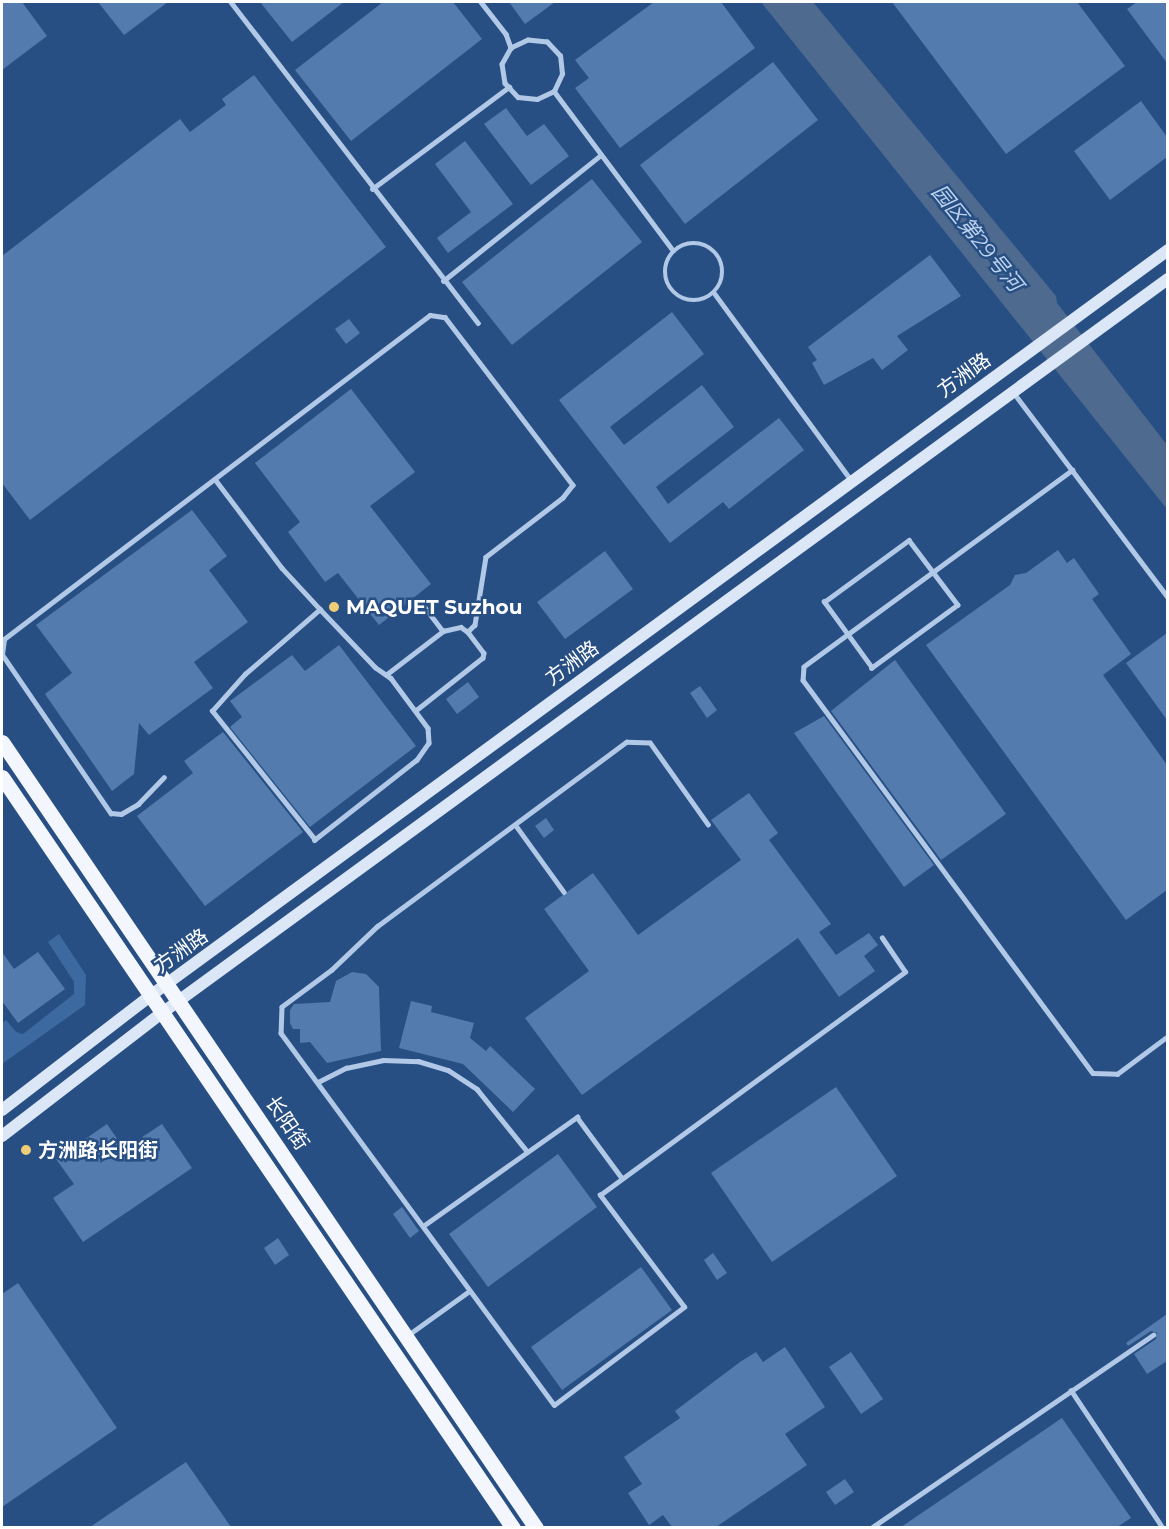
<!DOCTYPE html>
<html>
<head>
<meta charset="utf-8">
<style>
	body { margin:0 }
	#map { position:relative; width:1169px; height:1529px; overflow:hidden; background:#284f83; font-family:Montserrat,"Noto Sans SC",sans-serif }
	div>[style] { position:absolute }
	.green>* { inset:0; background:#3c69a0 }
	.water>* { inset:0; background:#4e6a8f }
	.building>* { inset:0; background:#547bad }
	.lane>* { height:4.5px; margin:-2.25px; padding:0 2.25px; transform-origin:2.25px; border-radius:2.25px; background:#b1c9e7 }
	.lane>.ring { margin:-2.25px; padding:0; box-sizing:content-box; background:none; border:4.5px solid #b1c9e7; border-radius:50% }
	.secondary>* { height:12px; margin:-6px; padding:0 6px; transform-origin:6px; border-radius:6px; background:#dbe6f6 }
	.primary>* { height:15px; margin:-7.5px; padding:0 7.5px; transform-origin:7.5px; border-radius:7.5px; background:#f3f7fd }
	.dots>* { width:16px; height:16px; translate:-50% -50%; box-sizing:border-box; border:3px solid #284f83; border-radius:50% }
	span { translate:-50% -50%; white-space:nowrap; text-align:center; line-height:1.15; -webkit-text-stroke:5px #284f83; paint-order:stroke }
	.street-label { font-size:20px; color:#fff }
	.poi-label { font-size:20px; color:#fff; font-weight:700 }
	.left { translate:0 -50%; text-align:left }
	.water-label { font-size:21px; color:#bdd3ee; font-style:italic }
	.frame { position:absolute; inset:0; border:3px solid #fff; pointer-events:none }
</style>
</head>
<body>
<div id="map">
	<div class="green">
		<i style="clip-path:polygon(59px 934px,86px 975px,85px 1005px,2px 1064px,2px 1023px,6px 1020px,16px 1032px,23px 1034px,74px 994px,74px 982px,48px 942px)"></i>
	</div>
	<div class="water">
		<i style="clip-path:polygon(761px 2px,813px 2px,1056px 296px,1057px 303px,1167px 445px,1167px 509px)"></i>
	</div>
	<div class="building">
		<i style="clip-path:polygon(2px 2px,22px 2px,47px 36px,2px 70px)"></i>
		<i style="clip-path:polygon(98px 2px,168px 2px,124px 35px)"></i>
		<i style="clip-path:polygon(260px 2px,344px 2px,292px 42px)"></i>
		<i style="clip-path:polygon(383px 2px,453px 2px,482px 39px,351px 141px,295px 70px)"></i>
		<i style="clip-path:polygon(509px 2px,555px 2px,525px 24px)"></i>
		<i style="clip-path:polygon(654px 2px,721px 2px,755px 48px,620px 148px,575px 88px,589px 78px,575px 60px)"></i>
		<i style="clip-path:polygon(892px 2px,1077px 2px,1125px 66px,1006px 154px)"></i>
		<i style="clip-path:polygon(1137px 2px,1167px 2px,1167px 63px,1127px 9px)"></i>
		<i style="clip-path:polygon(773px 62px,818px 120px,685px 224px,640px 165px)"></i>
		<i style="clip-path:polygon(254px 75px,386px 247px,30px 520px,2px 483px,2px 256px,180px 119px,190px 132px,226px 105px,222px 99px)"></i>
		<i style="clip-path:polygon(1141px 101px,1167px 137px,1167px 157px,1110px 200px,1074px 151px)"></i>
		<i style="clip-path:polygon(506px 108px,527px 136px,544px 124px,569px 156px,531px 185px,484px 124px)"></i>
		<i style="clip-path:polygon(465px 141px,513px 204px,448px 253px,437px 238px,471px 212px,435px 164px)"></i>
		<i style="clip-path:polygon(592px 179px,642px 242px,512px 345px,462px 282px)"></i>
		<i style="clip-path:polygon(930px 255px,961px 296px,897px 336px,908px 350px,882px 370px,873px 358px,824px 385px,812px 363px,817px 360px,808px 347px)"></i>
		<i style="clip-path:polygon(672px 312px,704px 354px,610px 427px,624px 445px,702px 385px,734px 427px,656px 487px,668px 504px,779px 418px,804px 450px,729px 509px,723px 502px,670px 543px,559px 400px)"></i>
		<i style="clip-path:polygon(349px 319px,360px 333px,346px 344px,335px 329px)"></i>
		<i style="clip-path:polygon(351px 389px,415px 472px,370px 506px,431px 584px,379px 625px,338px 573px,325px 582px,288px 532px,300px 522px,255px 463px)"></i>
		<i style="clip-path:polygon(192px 510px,227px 556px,209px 570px,248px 622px,194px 662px,213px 688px,149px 735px,139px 723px,134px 774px,112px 791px,45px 694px,72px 673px,36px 625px)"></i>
		<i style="clip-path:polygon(1058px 550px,1067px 563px,1074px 558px,1099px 594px,1092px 599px,1131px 654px,1103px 675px,1167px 765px,1167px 890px,1126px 920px,926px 645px,1010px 585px,1015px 575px,1026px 573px)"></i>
		<i style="clip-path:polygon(605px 551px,633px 589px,565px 639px,537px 602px)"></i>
		<i style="clip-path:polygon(1167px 633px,1167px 720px,1126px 663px)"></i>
		<i style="clip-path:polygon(339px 645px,416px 746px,310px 827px,230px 727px,242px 717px,230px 701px,292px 655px,305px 671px)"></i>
		<i style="clip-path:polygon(895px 660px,1006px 814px,941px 860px,831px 711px)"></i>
		<i style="clip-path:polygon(468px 682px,479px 697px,457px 714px,446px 699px)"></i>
		<i style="clip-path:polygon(700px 686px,717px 710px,707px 718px,690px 693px)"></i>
		<i style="clip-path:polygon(824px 716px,934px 865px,904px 887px,794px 733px)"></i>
		<i style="clip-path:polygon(223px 732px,303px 832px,205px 906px,137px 816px,193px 773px,184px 761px)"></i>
		<i style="clip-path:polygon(749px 793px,778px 833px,769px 840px,831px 924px,819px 932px,836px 955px,869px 933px,878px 945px,864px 956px,875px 971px,839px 997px,798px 938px,582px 1095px,525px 1018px,589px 971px,544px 909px,593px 873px,638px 935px,741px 860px,711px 820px)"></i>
		<i style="clip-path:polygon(546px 818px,554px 830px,544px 838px,535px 826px)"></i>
		<i style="clip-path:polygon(2px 952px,14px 969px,38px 952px,65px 989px,18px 1023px,2px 1001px)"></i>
		<i style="clip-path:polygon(352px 972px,366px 974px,379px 987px,381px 1051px,327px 1063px,310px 1042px,300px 1043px,300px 1029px,293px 1029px,290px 1023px,290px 1010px,294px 1004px,330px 1002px,336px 981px)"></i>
		<i style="clip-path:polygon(411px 1001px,432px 1006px,431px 1012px,474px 1023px,470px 1038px,486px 1051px,490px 1046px,535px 1089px,513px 1112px,463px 1064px,399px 1048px)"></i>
		<i style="clip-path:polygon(836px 1087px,897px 1176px,772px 1262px,711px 1173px)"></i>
		<i style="clip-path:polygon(107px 1124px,124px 1149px,162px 1124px,192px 1168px,83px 1242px,53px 1198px,74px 1184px,56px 1159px)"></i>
		<i style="clip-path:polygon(558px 1154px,597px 1207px,488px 1287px,449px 1234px)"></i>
		<i style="clip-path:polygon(402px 1207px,419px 1231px,410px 1238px,393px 1214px)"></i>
		<i style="clip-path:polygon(278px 1238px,289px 1255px,275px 1265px,264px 1248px)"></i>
		<i style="clip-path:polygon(713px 1253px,727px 1273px,717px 1280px,704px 1260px)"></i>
		<i style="clip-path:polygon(641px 1267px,672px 1310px,562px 1390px,531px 1347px)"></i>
		<i style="clip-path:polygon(18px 1283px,117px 1428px,2px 1507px,2px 1294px)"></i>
		<i style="clip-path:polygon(1167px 1314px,1167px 1361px,1147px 1374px,1134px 1354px,1156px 1339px,1157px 1333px,1151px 1331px,1128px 1346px,1126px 1343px)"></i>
		<i style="clip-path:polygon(785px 1347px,825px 1407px,785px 1434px,807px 1465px,716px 1527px,672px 1527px,663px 1515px,649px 1525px,628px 1493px,642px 1484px,624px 1457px,680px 1418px,675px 1411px,740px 1362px,756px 1352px,763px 1362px)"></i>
		<i style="clip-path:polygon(851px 1352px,883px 1399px,861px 1414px,829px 1367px)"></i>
		<i style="clip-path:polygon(1062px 1418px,1131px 1518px,1117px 1527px,901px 1527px)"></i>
		<i style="clip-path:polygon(186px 1462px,231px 1527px,90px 1527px)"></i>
		<i style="clip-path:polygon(845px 1479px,854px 1492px,835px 1505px,826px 1492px)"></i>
	</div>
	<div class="lane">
		<i style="left:231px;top:2px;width:405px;rotate:52.4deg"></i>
		<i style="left:481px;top:2px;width:41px;rotate:52deg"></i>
		<i style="left:506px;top:34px;width:15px;rotate:70deg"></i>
		<i style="left:511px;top:48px;width:18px;rotate:119deg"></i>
		<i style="left:502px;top:64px;width:19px;rotate:81deg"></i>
		<i style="left:505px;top:83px;width:19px;rotate:47deg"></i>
		<i style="left:518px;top:97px;width:19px;rotate:6deg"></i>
		<i style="left:537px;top:99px;width:19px;rotate:-25deg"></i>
		<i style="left:554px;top:91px;width:19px;rotate:-65deg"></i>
		<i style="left:562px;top:74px;width:18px;rotate:-96deg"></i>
		<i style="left:560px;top:56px;width:19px;rotate:-133deg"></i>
		<i style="left:547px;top:42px;width:19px;rotate:-174deg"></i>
		<i style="left:528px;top:40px;width:19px;rotate:155deg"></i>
		<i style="left:554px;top:91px;width:199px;rotate:53.2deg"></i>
		<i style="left:372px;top:189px;width:171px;rotate:-36.7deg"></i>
		<i class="ring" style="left:665px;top:243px;width:53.5px;height:53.5px"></i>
		<i style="left:443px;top:281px;width:202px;rotate:-38.6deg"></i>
		<i style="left:715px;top:294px;width:230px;rotate:53.8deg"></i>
		<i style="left:1014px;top:393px;width:256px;rotate:53deg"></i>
		<i style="left:1073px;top:470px;width:333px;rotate:143.8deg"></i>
		<i style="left:804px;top:667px;width:13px;rotate:94deg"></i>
		<i style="left:803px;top:680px;width:488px;rotate:53.6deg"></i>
		<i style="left:1093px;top:1073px;width:24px;rotate:2deg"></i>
		<i style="left:1117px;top:1074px;width:64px;rotate:-36.7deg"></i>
		<i style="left:215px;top:479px;width:111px;rotate:53deg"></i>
		<i style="left:282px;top:568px;width:56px;rotate:47.2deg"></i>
		<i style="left:320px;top:609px;width:80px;rotate:46.5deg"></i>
		<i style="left:375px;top:667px;width:19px;rotate:35deg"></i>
		<i style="left:391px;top:678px;width:62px;rotate:53.5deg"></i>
		<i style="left:428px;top:728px;width:15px;rotate:86deg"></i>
		<i style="left:429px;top:743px;width:21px;rotate:125deg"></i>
		<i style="left:417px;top:760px;width:130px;rotate:141.9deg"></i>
		<i style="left:315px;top:840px;width:165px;rotate:-128.6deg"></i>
		<i style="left:212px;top:711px;width:50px;rotate:-48.3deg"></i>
		<i style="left:245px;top:674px;width:99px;rotate:-40.9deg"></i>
		<i style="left:909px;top:540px;width:81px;rotate:53deg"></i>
		<i style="left:958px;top:605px;width:107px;rotate:143.8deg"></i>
		<i style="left:872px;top:668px;width:82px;rotate:-126deg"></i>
		<i style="left:824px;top:602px;width:105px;rotate:-36.1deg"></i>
		<i style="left:421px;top:602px;width:36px;rotate:53deg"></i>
		<i style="left:2px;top:654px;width:15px;rotate:-82deg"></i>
		<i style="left:4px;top:639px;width:535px;rotate:-37.26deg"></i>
		<i style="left:430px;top:315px;width:15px;rotate:8deg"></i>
		<i style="left:445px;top:317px;width:211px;rotate:52.7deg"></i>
		<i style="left:573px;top:485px;width:16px;rotate:128deg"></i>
		<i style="left:563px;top:498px;width:97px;rotate:142.5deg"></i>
		<i style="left:486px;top:557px;width:69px;rotate:99.2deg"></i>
		<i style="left:475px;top:625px;width:10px;rotate:135deg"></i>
		<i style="left:2px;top:654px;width:193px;rotate:55.6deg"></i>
		<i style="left:111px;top:813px;width:10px;rotate:6deg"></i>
		<i style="left:121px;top:814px;width:20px;rotate:-30deg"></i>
		<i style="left:138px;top:804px;width:37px;rotate:-46deg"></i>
		<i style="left:387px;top:674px;width:71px;rotate:-37.5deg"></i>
		<i style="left:443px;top:631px;width:18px;rotate:-13deg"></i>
		<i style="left:461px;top:627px;width:9px;rotate:36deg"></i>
		<i style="left:468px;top:632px;width:26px;rotate:53deg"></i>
		<i style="left:484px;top:653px;width:5px;rotate:101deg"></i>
		<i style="left:483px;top:658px;width:85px;rotate:141.7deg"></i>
		<i style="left:708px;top:825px;width:100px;rotate:-125.3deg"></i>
		<i style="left:650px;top:743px;width:23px;rotate:-178deg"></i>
		<i style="left:627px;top:742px;width:310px;rotate:143.5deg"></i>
		<i style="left:378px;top:926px;width:64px;rotate:136.3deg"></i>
		<i style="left:332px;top:970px;width:62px;rotate:143.5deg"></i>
		<i style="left:282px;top:1007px;width:26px;rotate:92deg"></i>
		<i style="left:281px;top:1033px;width:461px;rotate:53.7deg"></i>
		<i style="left:554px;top:1405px;width:163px;rotate:-37deg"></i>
		<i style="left:684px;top:1307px;width:140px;rotate:-126.9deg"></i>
		<i style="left:600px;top:1195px;width:378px;rotate:-36.2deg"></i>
		<i style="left:905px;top:972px;width:41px;rotate:-124.1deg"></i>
		<i style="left:517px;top:827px;width:80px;rotate:54.1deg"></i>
		<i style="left:318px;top:1082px;width:31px;rotate:-27deg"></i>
		<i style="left:346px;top:1068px;width:38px;rotate:-12deg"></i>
		<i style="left:383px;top:1060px;width:35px;rotate:2deg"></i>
		<i style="left:418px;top:1061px;width:31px;rotate:17deg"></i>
		<i style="left:448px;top:1070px;width:35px;rotate:33deg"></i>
		<i style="left:477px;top:1089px;width:80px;rotate:51.1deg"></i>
		<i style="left:423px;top:1226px;width:189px;rotate:-35.3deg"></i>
		<i style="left:577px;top:1117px;width:76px;rotate:53.6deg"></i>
		<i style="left:408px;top:1335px;width:74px;rotate:-35.6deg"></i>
		<i style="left:1071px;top:1390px;width:166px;rotate:56.3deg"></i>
		<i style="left:871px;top:1528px;width:342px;rotate:-34.4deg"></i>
	</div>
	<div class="secondary">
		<i style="left:2px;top:1110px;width:187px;rotate:-37.6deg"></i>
		<i style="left:150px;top:996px;width:1262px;rotate:-36.23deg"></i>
		<i style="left:2px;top:1136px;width:202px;rotate:-37.6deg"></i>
		<i style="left:162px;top:1013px;width:1245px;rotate:-36.12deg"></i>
	</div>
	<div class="primary">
		<i style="left:2px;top:742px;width:950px;rotate:55.81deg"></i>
		<i style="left:2px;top:777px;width:908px;rotate:55.77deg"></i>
	</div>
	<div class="dots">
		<i style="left:334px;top:607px;background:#efcd77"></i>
		<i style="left:26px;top:1150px;background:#efcd77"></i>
	</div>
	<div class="street-label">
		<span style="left:964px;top:375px;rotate:-36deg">方洲路</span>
		<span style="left:572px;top:663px;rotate:-36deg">方洲路</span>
		<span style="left:181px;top:951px;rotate:-35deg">方洲路</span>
		<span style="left:287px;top:1123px;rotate:56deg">长阳街</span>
	</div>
	<div class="poi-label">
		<span class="left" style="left:346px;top:607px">MAQUET Suzhou</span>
		<span class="left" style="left:38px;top:1150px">方洲路长阳街</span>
	</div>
	<div class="water-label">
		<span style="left:977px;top:238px;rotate:51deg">园区第29号河</span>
	</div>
	<div class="frame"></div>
</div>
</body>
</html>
